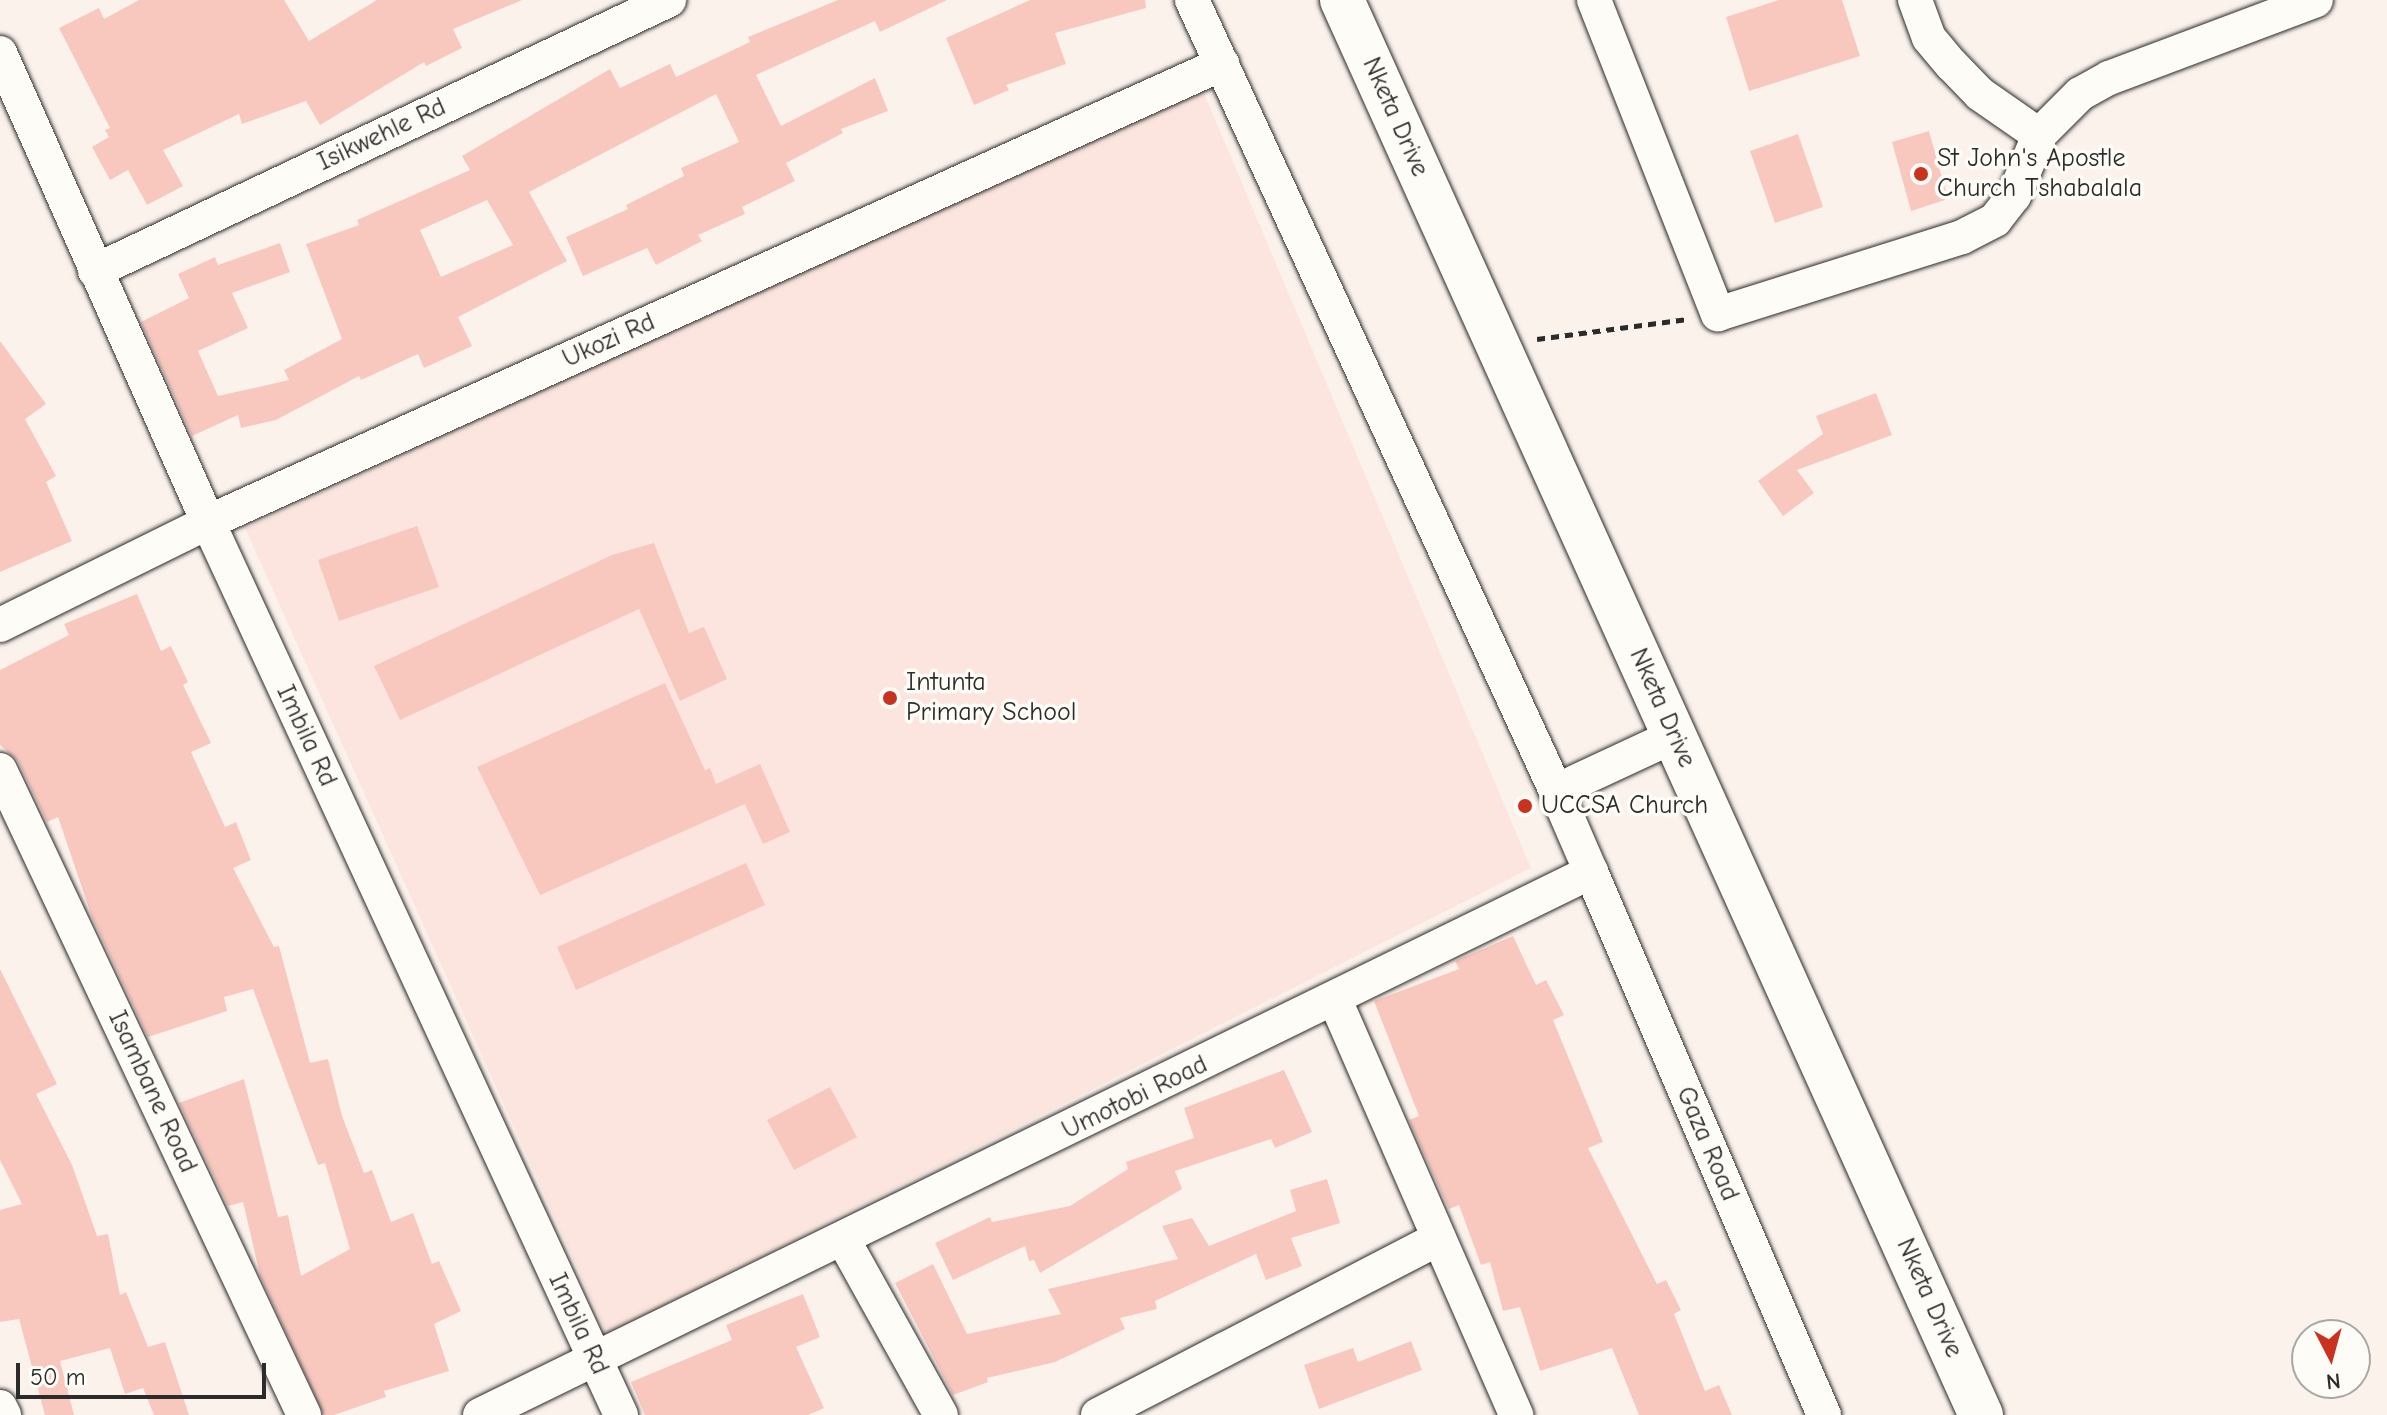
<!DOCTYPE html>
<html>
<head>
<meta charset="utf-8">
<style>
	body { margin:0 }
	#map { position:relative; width:2387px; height:1415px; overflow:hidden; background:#fcf2ec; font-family:"Comic Neue",sans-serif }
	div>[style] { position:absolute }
	.built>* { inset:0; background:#fbe5de }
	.building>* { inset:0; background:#f8c8bf }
	.path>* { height:5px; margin-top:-2.5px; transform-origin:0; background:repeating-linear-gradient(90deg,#2b2b2b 0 8px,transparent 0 14px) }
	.roads { filter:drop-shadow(0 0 2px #2b2b2b) drop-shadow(0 0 2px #2b2b2b) }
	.street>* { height:34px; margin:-17px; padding:0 17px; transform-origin:17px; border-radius:17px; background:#fdfcf7 }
	.secondary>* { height:44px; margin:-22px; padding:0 22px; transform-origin:22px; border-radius:22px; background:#fdfcf7 }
	.dots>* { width:22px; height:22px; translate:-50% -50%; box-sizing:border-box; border:4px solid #fdfcf7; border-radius:50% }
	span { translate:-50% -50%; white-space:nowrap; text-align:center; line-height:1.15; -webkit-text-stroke:7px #fdfcf7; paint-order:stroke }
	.street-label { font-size:26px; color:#2b2b2b }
	.poi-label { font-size:26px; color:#2b2b2b }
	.left { translate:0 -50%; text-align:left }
	.north { position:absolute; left:2291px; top:1319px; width:80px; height:80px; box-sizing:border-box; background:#fdfcf7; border:2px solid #a9a8a5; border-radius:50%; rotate:174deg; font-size:22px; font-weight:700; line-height:32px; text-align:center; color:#2b2b2b }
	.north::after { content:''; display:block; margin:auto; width:28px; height:36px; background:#c8321e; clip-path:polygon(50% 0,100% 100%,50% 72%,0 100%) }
	.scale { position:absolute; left:16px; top:1363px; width:250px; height:36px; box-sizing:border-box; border:4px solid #2b2b2b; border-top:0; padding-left:10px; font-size:24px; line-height:28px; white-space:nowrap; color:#2b2b2b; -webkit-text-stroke:6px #fdfcf7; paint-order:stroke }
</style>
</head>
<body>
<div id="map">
	<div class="built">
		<i style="clip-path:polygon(1201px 86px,1531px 868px,607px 1334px,245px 528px)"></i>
	</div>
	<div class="building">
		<i style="clip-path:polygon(139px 0,284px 0,309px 41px,377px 0,522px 0,453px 29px,462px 48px,426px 66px,424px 62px,320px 125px,306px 101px,242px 124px,239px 114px,163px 150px,183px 186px,147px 205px,128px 170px,110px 180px,92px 147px,109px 137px,105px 130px,110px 128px,59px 28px,99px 8px,104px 19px)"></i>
		<i style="clip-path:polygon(evenodd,838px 0,947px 0,880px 32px,875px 21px,756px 75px,781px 126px,875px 78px,888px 111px,841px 129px,843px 133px,786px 163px,795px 181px,742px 207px,745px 214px,698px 235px,702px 241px,656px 265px,647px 248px,583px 276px,566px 237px,628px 209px,626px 205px,684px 176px,681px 168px,739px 142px,716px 94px,529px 192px,567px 261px,458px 317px,472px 346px,424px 368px,418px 354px,361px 380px,359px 376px,276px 420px,241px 428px,238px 415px,192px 436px,141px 322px,189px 298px,178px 274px,215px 257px,218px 265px,280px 243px,290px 272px,232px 293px,248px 328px,198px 351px,218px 396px,289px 380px,284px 370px,342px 339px,306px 244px,359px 225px,357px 220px,470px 170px,462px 156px,610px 69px,620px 88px,670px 64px,676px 77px,750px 42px,748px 37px,838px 0,487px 200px,513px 245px,441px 277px,420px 230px,487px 200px)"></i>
		<i style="clip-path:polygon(1030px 0,1145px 0,1146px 8px,1055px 33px,1066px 64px,1006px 85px,1009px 90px,974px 105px,946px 38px)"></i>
		<i style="clip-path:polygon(1779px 0,1842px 0,1860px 56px,1749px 91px,1726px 17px)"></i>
		<i style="clip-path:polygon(1929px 131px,1948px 199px,1911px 211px,1892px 142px)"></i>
		<i style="clip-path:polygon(1798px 134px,1823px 207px,1775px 223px,1750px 151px)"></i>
		<i style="clip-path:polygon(0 341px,46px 404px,25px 419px,56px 476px,46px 482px,72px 541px,0 572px)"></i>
		<i style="clip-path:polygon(1876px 393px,1892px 435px,1797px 470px,1814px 493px,1783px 516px,1758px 481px,1823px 434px,1816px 416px)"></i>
		<i style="clip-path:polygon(417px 526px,439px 587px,339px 621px,318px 560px)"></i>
		<i style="clip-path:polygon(654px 543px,689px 633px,704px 627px,727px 679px,680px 701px,639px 609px,400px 720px,374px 666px,612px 555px)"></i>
		<i style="clip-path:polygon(137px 594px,161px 651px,171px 646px,188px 682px,183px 685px,211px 743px,191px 752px,225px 827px,236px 822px,251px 860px,233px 868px,274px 947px,279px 946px,310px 1063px,328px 1059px,342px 1116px,364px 1173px,372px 1170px,391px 1222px,413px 1213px,432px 1264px,439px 1261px,461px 1311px,434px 1324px,449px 1371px,384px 1391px,386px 1397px,334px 1415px,324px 1415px,260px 1275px,243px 1202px,228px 1206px,179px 1103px,244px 1079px,278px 1217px,288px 1215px,301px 1276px,350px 1249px,325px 1163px,318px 1165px,253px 989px,224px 997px,227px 1011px,148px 1037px,92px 917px,58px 817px,47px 822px,18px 761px,0 745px,0 670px,69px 635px,64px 624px)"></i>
		<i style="clip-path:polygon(665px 683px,705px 770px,710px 768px,716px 784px,760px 764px,790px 832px,763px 844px,745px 804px,540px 895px,477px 767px)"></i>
		<i style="clip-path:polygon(746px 863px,765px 905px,576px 990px,557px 947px)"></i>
		<i style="clip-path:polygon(1513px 936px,1536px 985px,1546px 980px,1564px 1015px,1553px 1020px,1603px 1142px,1588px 1148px,1657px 1284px,1666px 1280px,1681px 1310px,1674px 1314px,1705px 1391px,1719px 1385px,1732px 1415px,1639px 1415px,1612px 1348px,1540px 1371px,1520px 1307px,1503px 1311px,1490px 1262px,1481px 1265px,1459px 1205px,1449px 1209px,1429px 1165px,1409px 1120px,1419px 1116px,1374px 1001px,1459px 969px,1455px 961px)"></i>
		<i style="clip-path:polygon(0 969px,57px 1084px,36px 1094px,72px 1165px,97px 1236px,108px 1234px,120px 1295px,126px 1292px,148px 1347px,165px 1342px,189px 1415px,154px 1415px,143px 1388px,125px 1394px,110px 1348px,60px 1361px,74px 1415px,45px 1415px,19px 1319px,0 1322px,0 1210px,22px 1204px,0 1160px)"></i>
		<i style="clip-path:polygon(1284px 1070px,1312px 1132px,1275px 1148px,1271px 1139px,1175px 1171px,1182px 1189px,1040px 1273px,1034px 1260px,1029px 1261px,1025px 1246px,953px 1280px,935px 1243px,990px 1217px,992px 1222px,1070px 1206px,1128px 1169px,1126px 1162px,1194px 1138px,1184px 1108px)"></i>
		<i style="clip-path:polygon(830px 1087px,857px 1137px,794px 1170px,767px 1120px)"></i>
		<i style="clip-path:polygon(1327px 1179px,1340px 1223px,1291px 1238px,1302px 1266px,1266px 1280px,1256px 1254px,1155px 1301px,1157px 1309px,1120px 1318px,1125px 1329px,1055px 1362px,987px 1378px,988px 1382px,953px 1395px,895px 1283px,933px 1264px,967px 1334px,1061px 1314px,1048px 1289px,1178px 1259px,1162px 1226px,1192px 1218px,1209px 1246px,1296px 1211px,1290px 1190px)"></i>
		<i style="clip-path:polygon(803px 1294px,820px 1337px,796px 1347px,824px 1408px,808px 1415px,645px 1415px,631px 1382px,732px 1340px,726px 1325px)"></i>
		<i style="clip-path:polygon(1411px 1341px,1422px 1370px,1319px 1409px,1304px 1365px,1353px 1348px,1358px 1362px)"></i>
	</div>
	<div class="path">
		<i style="left:1537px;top:339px;width:150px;rotate:-7.6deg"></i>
	</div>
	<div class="roads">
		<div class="street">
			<i style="left:1192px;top:0;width:871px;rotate:65.29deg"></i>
			<i style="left:1594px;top:0;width:338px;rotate:68.5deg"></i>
			<i style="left:1718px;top:314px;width:256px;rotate:-17.5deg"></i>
			<i style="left:1962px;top:237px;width:37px;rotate:-27deg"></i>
			<i style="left:1995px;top:220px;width:31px;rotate:-52deg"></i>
			<i style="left:2014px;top:196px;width:66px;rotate:-67.7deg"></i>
			<i style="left:2039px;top:135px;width:58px;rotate:-45deg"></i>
			<i style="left:2080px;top:94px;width:33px;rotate:-29deg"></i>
			<i style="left:2109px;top:78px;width:221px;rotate:-20.6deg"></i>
			<i style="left:1915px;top:0;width:40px;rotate:69.8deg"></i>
			<i style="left:1929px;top:38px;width:35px;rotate:50deg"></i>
			<i style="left:1952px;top:65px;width:40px;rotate:46deg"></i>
			<i style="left:1980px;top:94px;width:72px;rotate:34.8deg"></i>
			<i style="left:0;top:53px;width:513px;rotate:66.08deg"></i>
			<i style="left:208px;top:522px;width:984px;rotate:65.18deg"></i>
			<i style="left:95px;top:271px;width:635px;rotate:-25.27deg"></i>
			<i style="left:0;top:625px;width:232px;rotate:-26.3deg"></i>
			<i style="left:208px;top:522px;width:1113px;rotate:-24.31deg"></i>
			<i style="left:0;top:770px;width:713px;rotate:64.76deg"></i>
			<i style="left:1591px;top:872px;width:591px;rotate:66.78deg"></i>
			<i style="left:1335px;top:1000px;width:453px;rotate:66.4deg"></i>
			<i style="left:844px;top:1241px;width:199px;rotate:60.9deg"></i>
			<i style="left:0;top:1407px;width:9px;rotate:63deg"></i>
			<i style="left:480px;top:1415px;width:1237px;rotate:-26.05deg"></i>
			<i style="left:1591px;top:872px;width:88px;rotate:-113.4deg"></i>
			<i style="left:1556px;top:791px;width:130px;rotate:-25deg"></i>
			<i style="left:1098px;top:1415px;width:384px;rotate:-27.4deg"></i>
		</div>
		<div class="secondary">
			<i style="left:1342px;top:0;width:1553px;rotate:65.7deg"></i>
		</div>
	</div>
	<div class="dots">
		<i style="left:1921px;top:174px;background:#c8321e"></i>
		<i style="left:890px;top:698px;background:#c8321e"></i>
		<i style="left:1525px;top:806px;background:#c8321e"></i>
	</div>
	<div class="street-label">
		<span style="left:1395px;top:117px;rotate:66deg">Nketa Drive</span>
		<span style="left:382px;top:135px;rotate:-25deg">Isikwehle Rd</span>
		<span style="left:609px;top:341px;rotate:-24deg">Ukozi Rd</span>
		<span style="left:1662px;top:708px;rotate:66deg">Nketa Drive</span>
		<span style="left:306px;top:736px;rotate:65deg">Imbila Rd</span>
		<span style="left:152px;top:1092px;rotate:65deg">Isambane Road</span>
		<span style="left:1135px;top:1098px;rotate:-26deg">Umotobi Road</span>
		<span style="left:1707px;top:1144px;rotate:67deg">Gaza Road</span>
		<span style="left:1929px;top:1298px;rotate:66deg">Nketa Drive</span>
		<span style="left:578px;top:1324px;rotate:65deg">Imbila Rd</span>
	</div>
	<div class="poi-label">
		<span class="left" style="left:1937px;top:174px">St John's Apostle<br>Church Tshabalala</span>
		<span class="left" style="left:906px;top:698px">Intunta<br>Primary School</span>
		<span class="left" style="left:1541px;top:806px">UCCSA Church</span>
	</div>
	<div class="north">N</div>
	<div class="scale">50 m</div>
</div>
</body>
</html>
